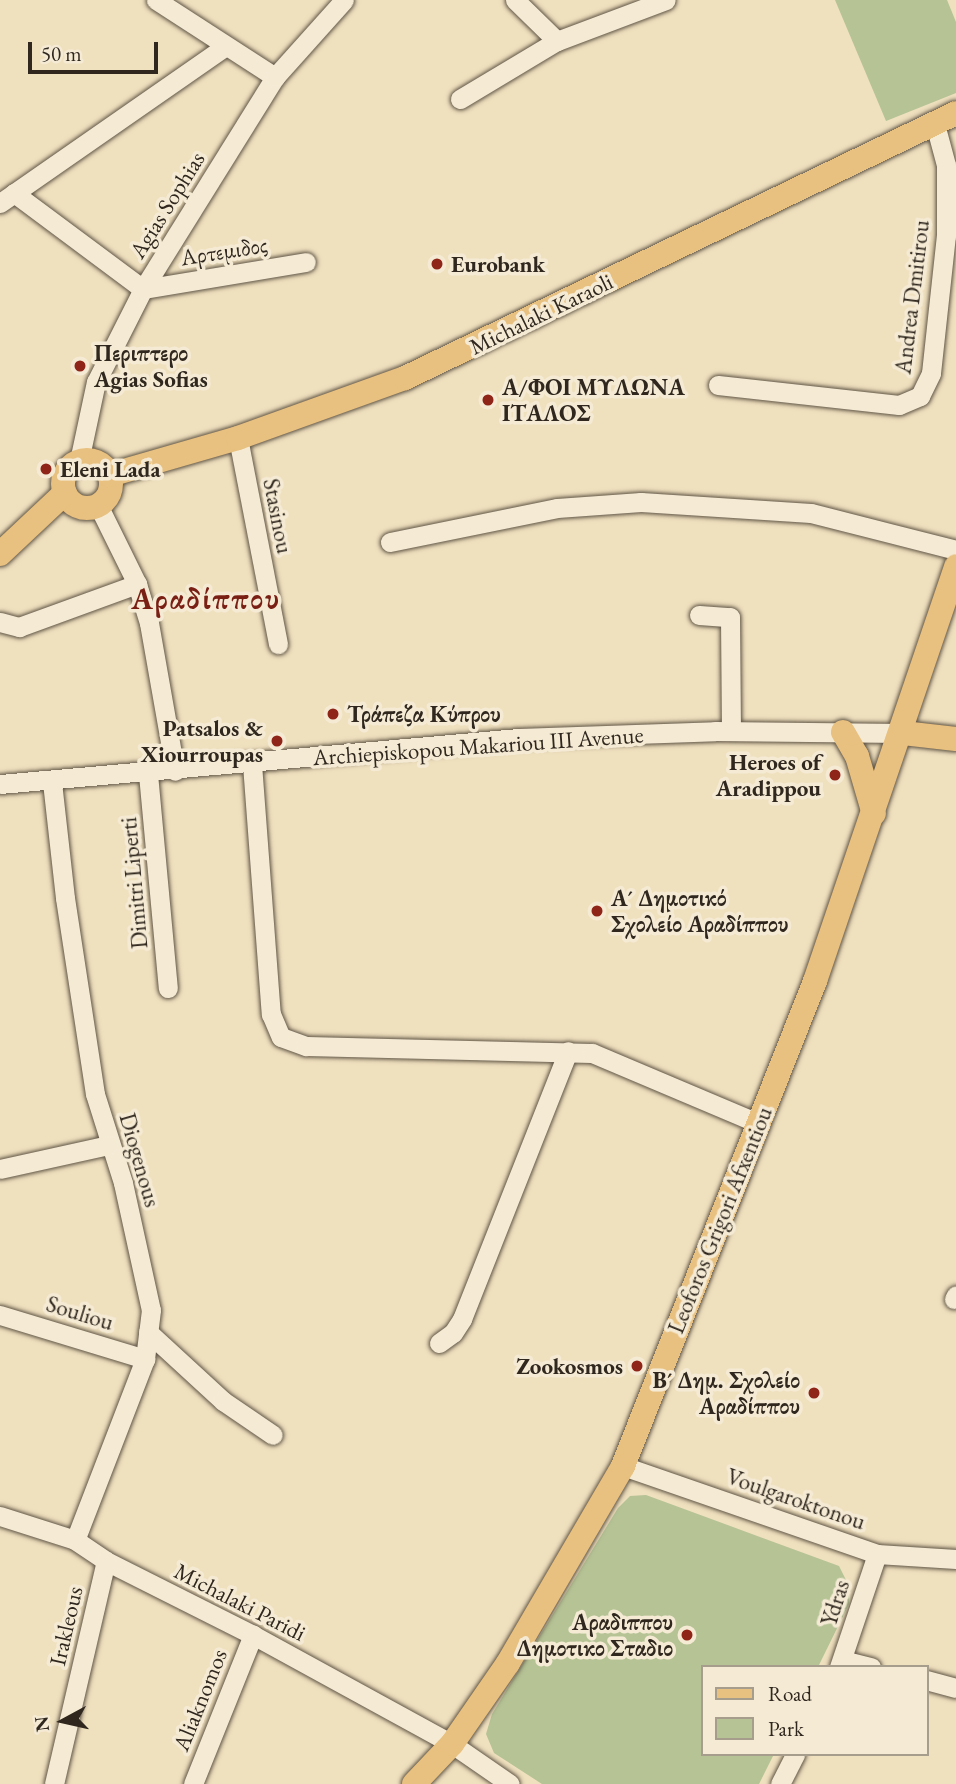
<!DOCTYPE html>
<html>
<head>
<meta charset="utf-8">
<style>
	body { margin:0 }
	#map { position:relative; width:956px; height:1784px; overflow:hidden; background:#efe0be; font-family:"EB Garamond",serif }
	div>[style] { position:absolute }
	.green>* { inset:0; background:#b5c395 }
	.roads { filter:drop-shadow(0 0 2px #605546) drop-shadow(0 0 2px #605546) }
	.minor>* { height:19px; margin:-9.5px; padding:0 9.5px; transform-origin:9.5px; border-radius:9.5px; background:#f5ebd5 }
	.major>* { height:24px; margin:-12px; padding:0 12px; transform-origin:12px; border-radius:12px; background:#e8c07f }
	.major>.ring { margin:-12px; padding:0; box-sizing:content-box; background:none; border:24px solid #e8c07f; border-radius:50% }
	.dots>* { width:19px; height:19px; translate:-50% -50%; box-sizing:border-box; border:4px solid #f5ebd5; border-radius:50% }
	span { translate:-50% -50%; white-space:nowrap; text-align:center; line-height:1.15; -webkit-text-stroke:7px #f5ebd5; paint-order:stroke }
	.street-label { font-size:23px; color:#30271e }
	.poi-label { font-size:23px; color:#30271e; font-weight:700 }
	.left { translate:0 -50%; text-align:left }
	.right { translate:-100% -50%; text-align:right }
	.district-label { font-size:30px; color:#7a1f14; font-weight:700; letter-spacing:2px }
	.legend { position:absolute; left:701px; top:1665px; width:228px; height:91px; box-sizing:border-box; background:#f5ebd5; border:2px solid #a69d8c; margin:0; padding:9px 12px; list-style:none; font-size:21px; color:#30271e }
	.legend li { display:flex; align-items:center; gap:14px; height:35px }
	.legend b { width:35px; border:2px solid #a69d8c }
	.north { position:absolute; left:28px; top:1686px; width:70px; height:70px; -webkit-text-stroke:5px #f5ebd5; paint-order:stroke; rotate:262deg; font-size:19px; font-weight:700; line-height:28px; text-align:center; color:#30271e }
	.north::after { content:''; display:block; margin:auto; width:24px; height:32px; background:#30271e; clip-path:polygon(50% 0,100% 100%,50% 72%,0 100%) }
	.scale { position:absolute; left:28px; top:42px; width:130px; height:32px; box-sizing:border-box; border:4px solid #30271e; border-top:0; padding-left:9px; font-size:21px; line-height:24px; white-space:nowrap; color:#30271e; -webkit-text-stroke:5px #f5ebd5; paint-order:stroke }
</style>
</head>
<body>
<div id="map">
	<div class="green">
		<i style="clip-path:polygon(835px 0,947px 0,956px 22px,956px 93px,886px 121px)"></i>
		<i style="clip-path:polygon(646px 1495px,839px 1566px,849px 1586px,849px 1604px,818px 1667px,702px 1667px,702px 1754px,774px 1754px,759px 1784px,542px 1784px,494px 1753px,486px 1734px,492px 1714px,618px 1508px,630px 1496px)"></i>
	</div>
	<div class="roads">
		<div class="minor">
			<i style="left:156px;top:0;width:142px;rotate:32.9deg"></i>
			<i style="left:515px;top:0;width:59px;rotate:44.3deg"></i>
			<i style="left:460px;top:99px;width:113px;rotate:-30.9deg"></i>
			<i style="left:557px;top:41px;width:116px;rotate:-20.6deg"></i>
			<i style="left:14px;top:193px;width:161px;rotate:36.7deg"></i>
			<i style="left:143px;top:289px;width:165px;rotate:-9.4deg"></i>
			<i style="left:0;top:203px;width:275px;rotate:-34.8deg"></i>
			<i style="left:718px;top:385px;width:182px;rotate:6.3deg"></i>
			<i style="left:899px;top:405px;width:23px;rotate:-23deg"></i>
			<i style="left:920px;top:396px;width:25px;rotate:-64deg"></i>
			<i style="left:931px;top:373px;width:138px;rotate:-83.8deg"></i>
			<i style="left:946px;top:236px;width:71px;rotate:-90deg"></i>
			<i style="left:946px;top:165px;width:42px;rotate:-105deg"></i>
			<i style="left:238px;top:438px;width:210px;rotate:79deg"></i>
			<i style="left:79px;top:461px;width:81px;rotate:-77.9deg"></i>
			<i style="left:96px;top:382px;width:104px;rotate:-63.2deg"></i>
			<i style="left:143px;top:289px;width:250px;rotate:-58.1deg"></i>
			<i style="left:275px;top:77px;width:103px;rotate:-48.1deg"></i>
			<i style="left:98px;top:505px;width:88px;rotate:63.7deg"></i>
			<i style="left:137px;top:584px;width:41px;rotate:72.9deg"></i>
			<i style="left:149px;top:623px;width:150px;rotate:80deg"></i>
			<i style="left:390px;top:542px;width:170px;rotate:-11.5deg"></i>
			<i style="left:557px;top:508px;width:84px;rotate:-4.1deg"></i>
			<i style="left:641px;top:502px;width:170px;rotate:3.7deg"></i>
			<i style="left:811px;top:513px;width:150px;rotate:14.3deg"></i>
			<i style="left:699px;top:615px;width:31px;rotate:4deg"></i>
			<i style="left:730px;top:617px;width:114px;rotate:89.5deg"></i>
			<i style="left:0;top:622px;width:20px;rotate:15deg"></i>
			<i style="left:19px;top:627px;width:126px;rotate:-20deg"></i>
			<i style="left:252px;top:764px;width:251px;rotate:85.7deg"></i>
			<i style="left:271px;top:1014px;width:25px;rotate:67deg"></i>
			<i style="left:281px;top:1037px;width:27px;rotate:20deg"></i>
			<i style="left:306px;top:1046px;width:286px;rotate:1.4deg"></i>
			<i style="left:592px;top:1053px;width:180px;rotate:22.9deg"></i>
			<i style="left:148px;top:774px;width:215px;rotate:84.7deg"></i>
			<i style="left:52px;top:782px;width:117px;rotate:83.6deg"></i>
			<i style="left:65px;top:898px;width:198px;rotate:81.3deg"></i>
			<i style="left:95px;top:1094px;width:93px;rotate:72.5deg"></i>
			<i style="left:123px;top:1183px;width:130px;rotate:77.6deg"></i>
			<i style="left:151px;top:1310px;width:49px;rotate:97deg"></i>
			<i style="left:145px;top:1359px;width:194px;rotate:111.1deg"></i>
			<i style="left:0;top:784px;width:521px;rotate:-5.07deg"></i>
			<i style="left:519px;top:738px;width:196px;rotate:-2deg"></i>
			<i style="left:715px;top:731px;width:188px;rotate:0.6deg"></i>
			<i style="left:0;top:1169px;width:111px;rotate:-12.5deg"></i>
			<i style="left:954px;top:1299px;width:4px;rotate:-63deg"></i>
			<i style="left:0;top:1315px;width:152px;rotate:16.9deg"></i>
			<i style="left:148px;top:1332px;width:102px;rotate:42.6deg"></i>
			<i style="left:223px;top:1401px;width:60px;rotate:34.2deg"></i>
			<i style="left:439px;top:1343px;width:17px;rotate:-36deg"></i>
			<i style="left:453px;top:1333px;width:17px;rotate:-57deg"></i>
			<i style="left:462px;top:1319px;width:288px;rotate:-68.4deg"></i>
			<i style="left:623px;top:1466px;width:269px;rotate:19.1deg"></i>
			<i style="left:877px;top:1554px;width:79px;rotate:3.6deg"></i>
			<i style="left:0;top:1516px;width:79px;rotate:17.7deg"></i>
			<i style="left:75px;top:1540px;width:37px;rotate:34deg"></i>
			<i style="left:106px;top:1561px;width:165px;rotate:26.7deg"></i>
			<i style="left:253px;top:1635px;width:227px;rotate:28.7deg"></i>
			<i style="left:452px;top:1744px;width:70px;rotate:34.6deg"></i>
			<i style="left:842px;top:1660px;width:30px;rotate:14deg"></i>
			<i style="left:839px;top:1667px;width:119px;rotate:-71.4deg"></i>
			<i style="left:926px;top:1680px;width:31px;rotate:15deg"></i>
			<i style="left:54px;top:1784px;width:229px;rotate:-76.9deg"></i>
			<i style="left:193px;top:1784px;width:161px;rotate:-68.1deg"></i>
			<i style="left:780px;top:1784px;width:34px;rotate:-63deg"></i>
		</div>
		<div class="major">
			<i class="ring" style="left:63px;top:460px;width:24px;height:24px"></i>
			<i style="left:110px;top:475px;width:133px;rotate:-16.1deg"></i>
			<i style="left:238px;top:438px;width:177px;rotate:-19.8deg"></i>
			<i style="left:405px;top:378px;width:611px;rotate:-25.68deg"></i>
			<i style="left:0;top:554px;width:89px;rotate:-43.2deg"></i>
			<i style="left:843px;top:732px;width:28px;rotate:60deg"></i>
			<i style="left:857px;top:756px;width:60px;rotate:73.7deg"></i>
			<i style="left:903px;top:733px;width:53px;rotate:6.5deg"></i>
			<i style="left:414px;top:1784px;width:55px;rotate:-46.5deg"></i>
			<i style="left:452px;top:1744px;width:98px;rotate:-55.3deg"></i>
			<i style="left:508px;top:1663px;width:228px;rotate:-59.7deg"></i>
			<i style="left:623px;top:1466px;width:522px;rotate:-68.4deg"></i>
			<i style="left:815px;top:981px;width:438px;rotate:-71.2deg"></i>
		</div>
	</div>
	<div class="dots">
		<i style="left:437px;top:264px;background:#8f2418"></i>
		<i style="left:80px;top:366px;background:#8f2418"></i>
		<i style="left:488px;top:400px;background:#8f2418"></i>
		<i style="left:46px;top:469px;background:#8f2418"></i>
		<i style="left:333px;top:714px;background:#8f2418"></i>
		<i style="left:277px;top:741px;background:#8f2418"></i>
		<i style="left:835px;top:775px;background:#8f2418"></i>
		<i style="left:597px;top:911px;background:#8f2418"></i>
		<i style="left:637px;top:1366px;background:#8f2418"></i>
		<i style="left:814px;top:1393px;background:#8f2418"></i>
		<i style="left:687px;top:1635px;background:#8f2418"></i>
	</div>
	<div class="street-label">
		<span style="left:167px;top:205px;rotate:-58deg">Agias Sophias</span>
		<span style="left:224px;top:251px;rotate:-9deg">Αρτεμιδος</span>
		<span style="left:912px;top:297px;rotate:-83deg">Andrea Dmitirou</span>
		<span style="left:541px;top:314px;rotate:-26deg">Michalaki Karaoli</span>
		<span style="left:278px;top:516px;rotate:79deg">Stasinou</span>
		<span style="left:478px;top:746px;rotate:-4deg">Archiepiskopou Makariou III Avenue</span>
		<span style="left:134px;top:883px;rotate:-95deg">Dimitri Liperti</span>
		<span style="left:140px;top:1160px;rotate:74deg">Diogenous</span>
		<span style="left:720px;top:1220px;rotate:-68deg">Leoforos Grigori Afxentiou</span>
		<span style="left:80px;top:1313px;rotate:17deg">Souliou</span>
		<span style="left:796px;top:1499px;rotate:19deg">Voulgaroktonou</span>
		<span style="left:240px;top:1602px;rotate:27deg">Michalaki Paridi</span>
		<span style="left:835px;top:1603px;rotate:-72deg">Ydras</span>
		<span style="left:66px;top:1626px;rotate:-77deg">Irakleous</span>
		<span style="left:200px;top:1700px;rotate:-68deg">Aliaknomos</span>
	</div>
	<div class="poi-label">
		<span class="left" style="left:451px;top:264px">Eurobank</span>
		<span class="left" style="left:94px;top:366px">Περιπτερο<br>Agias Sofias</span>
		<span class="left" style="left:502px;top:400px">Α/ΦΟΙ ΜΥΛΩΝΑ<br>ΙΤΑΛΟΣ</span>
		<span class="left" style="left:60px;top:469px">Eleni Lada</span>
		<span class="left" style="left:347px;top:714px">Τράπεζα Κύπρου</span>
		<span class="right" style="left:263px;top:741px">Patsalos &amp;<br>Xiourroupas</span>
		<span class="right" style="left:821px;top:775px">Heroes of<br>Aradippou</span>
		<span class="left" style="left:611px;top:911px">Α´ Δημοτικό<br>Σχολείο Αραδίππου</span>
		<span class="right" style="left:623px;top:1366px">Zookosmos</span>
		<span class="right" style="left:800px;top:1393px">Β´ Δημ. Σχολείο<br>Αραδίππου</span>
		<span class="right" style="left:673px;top:1635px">Αραδιππου<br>Δημοτικο Σταδιο</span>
	</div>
	<div class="district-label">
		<span style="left:206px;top:599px">Αραδίππου</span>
	</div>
	<ul class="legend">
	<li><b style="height:9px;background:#e8c07f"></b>Road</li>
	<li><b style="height:19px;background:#b5c395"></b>Park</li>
	</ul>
	<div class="north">N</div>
	<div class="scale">50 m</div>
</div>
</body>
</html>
